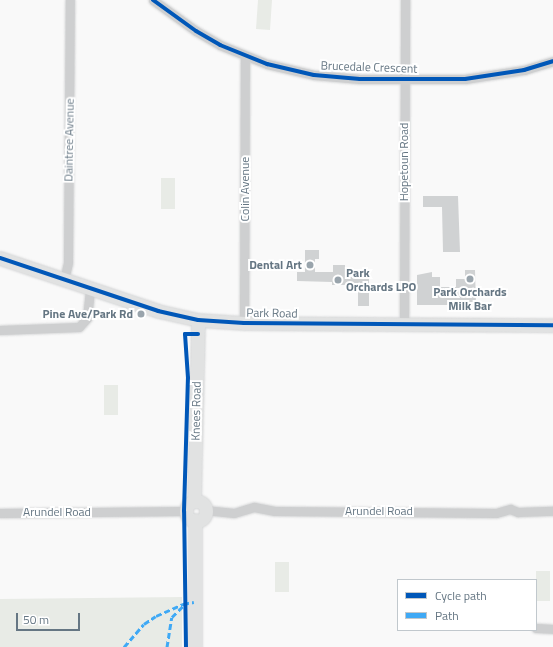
<!DOCTYPE html>
<html>
<head>
<meta charset="utf-8">
<style>
	body { margin:0 }
	#map { position:relative; width:553px; height:647px; overflow:hidden; background:#f9f9f9; font-family:"Titillium Web",sans-serif }
	div>[style] { position:absolute }
	.green>* { inset:0; background:#e8ebe6 }
	.building>* { inset:0; background:#d0d2d3 }
	.roads { filter:drop-shadow(0 0 1px #d5d6d7) drop-shadow(0 0 1px #d5d6d7) }
	.street>* { height:9px; margin:-4.5px; padding:0 4.5px; transform-origin:4.5px; border-radius:4.5px; background:#cecfd0 }
	.secondary>* { height:13px; margin:-6.5px; padding:0 6.5px; transform-origin:6.5px; border-radius:6.5px; background:#e1e2e2 }
	.secondary>.ring { margin:-6.5px; padding:0; box-sizing:content-box; background:none; border:13px solid #e1e2e2; border-radius:50% }
	.quiet>* { height:3px; margin-top:-1.5px; transform-origin:0; background:repeating-linear-gradient(90deg,#3fa9f5 0 6px,transparent 0 9px) }
	.cycleway>* { height:4px; margin:-2px; padding:0 2px; transform-origin:2px; border-radius:2px; background:#0057b8 }
	.dots>* { width:11px; height:11px; translate:-50% -50%; box-sizing:border-box; border:2px solid #fff; border-radius:50% }
	span { translate:-50% -50%; white-space:nowrap; text-align:center; line-height:1.15; -webkit-text-stroke:4px #fff; paint-order:stroke }
	.street-label { font-size:12px; color:#657683 }
	.poi-label { font-size:12px; color:#657683; font-weight:700 }
	.right { translate:-100% -50%; text-align:right }
	.left { translate:0 -50%; text-align:left }
	.legend { position:absolute; left:397px; top:579px; width:140px; height:52px; box-sizing:border-box; background:#fff; border:1px solid #c1c8cd; margin:0; padding:5px 7px; list-style:none; font-size:12px; color:#657683 }
	.legend li { display:flex; align-items:center; gap:8px; height:20px }
	.legend b { width:20px; border:1px solid #c1c8cd }
	.scale { position:absolute; left:16px; top:613px; width:64px; height:18px; box-sizing:border-box; border:2px solid #657683; border-top:0; padding-left:5px; font-size:12px; line-height:14px; white-space:nowrap; color:#657683; -webkit-text-stroke:3px #fff; paint-order:stroke }
</style>
</head>
<body>
<div id="map">
	<div class="green">
		<i style="clip-path:polygon(258px 0,272px 0,270px 30px,256px 29px)"></i>
		<i style="clip-path:polygon(161px 178px,175px 178px,175px 209px,161px 209px)"></i>
		<i style="clip-path:polygon(104px 385px,118px 385px,118px 415px,104px 415px)"></i>
		<i style="clip-path:polygon(275px 562px,289px 562px,289px 592px,275px 592px)"></i>
		<i style="clip-path:polygon(536px 571px,550px 571px,550px 601px,536px 601px)"></i>
		<i style="clip-path:polygon(182px 597px,182px 647px,0 647px,0 599px)"></i>
	</div>
	<div class="building">
		<i style="clip-path:polygon(423px 196px,458px 196px,460px 252px,443px 252px,442px 207px,423px 207px)"></i>
		<i style="clip-path:polygon(305px 250px,319px 250px,319px 259px,315px 259px,315px 272px,333px 272px,333px 265px,345px 265px,345px 277px,369px 277px,369px 306px,358px 306px,358px 289px,346px 289px,346px 285px,332px 285px,332px 282px,297px 281px,297px 272px,305px 272px)"></i>
		<i style="clip-path:polygon(465px 270px,475px 270px,476px 305px,417px 305px,417px 275px,432px 272px,432px 277px,440px 277px,440px 287px,456px 287px,456px 279px,465px 279px)"></i>
	</div>
	<div class="roads">
		<div class="street">
			<i style="left:153px;top:0;width:53px;rotate:35.8deg"></i>
			<i style="left:196px;top:31px;width:28px;rotate:30deg"></i>
			<i style="left:220px;top:45px;width:51px;rotate:22deg"></i>
			<i style="left:267px;top:64px;width:48px;rotate:13.2deg"></i>
			<i style="left:314px;top:75px;width:46px;rotate:5deg"></i>
			<i style="left:360px;top:79px;width:105px"></i>
			<i style="left:465px;top:79px;width:60px;rotate:-8.7deg"></i>
			<i style="left:524px;top:70px;width:30px;rotate:-17deg"></i>
			<i style="left:64px;top:280px;width:18px;rotate:-77deg"></i>
			<i style="left:68px;top:262px;width:262px;rotate:-89.6deg"></i>
			<i style="left:244px;top:323px;width:267px;rotate:-89.8deg"></i>
			<i style="left:404px;top:324px;width:324px;rotate:-89.8deg"></i>
			<i style="left:0;top:330px;width:79px;rotate:-2.2deg"></i>
			<i style="left:79px;top:327px;width:12px;rotate:-48deg"></i>
			<i style="left:87px;top:318px;width:29px;rotate:-84deg"></i>
			<i style="left:205px;top:510px;width:29px;rotate:6deg"></i>
			<i style="left:234px;top:513px;width:21px;rotate:-17deg"></i>
			<i style="left:254px;top:507px;width:21px;rotate:11deg"></i>
			<i style="left:275px;top:511px;width:221px;rotate:0.5deg"></i>
			<i style="left:496px;top:513px;width:15px;rotate:-16deg"></i>
			<i style="left:510px;top:509px;width:9px;rotate:21deg"></i>
			<i style="left:518px;top:512px;width:35px;rotate:-2deg"></i>
			<i style="left:0;top:513px;width:186px;rotate:-0.6deg"></i>
			<i style="left:536px;top:628px;width:17px;rotate:3deg"></i>
		</div>
		<div class="secondary">
			<i style="left:0;top:258px;width:167px;rotate:18.5deg"></i>
			<i style="left:158px;top:311px;width:41px;rotate:12.7deg"></i>
			<i style="left:198px;top:320px;width:46px;rotate:3.7deg"></i>
			<i style="left:244px;top:323px;width:309px;rotate:0.4deg"></i>
			<i style="left:194px;top:501px;width:181px;rotate:-88.7deg"></i>
			<i class="ring" style="left:186px;top:501px;width:7px;height:7px"></i>
			<i style="left:195px;top:647px;width:127px;rotate:-90deg"></i>
		</div>
	</div>
	<div class="quiet">
		<i style="left:124px;top:647px;width:30px;rotate:-49deg"></i>
		<i style="left:144px;top:624px;width:14px;rotate:-34deg"></i>
		<i style="left:156px;top:616px;width:30px;rotate:-24deg"></i>
		<i style="left:183px;top:604px;width:11px;rotate:-10deg"></i>
		<i style="left:167px;top:647px;width:30px;rotate:-81deg"></i>
		<i style="left:172px;top:617px;width:16px;rotate:-45deg"></i>
	</div>
	<div class="cycleway">
		<i style="left:153px;top:0;width:53px;rotate:35.8deg"></i>
		<i style="left:196px;top:31px;width:28px;rotate:30deg"></i>
		<i style="left:220px;top:45px;width:51px;rotate:22deg"></i>
		<i style="left:267px;top:64px;width:48px;rotate:13.2deg"></i>
		<i style="left:314px;top:75px;width:46px;rotate:5deg"></i>
		<i style="left:360px;top:79px;width:105px"></i>
		<i style="left:465px;top:79px;width:60px;rotate:-8.7deg"></i>
		<i style="left:524px;top:70px;width:30px;rotate:-17deg"></i>
		<i style="left:0;top:258px;width:167px;rotate:18.5deg"></i>
		<i style="left:158px;top:311px;width:41px;rotate:12.7deg"></i>
		<i style="left:198px;top:320px;width:46px;rotate:3.7deg"></i>
		<i style="left:244px;top:323px;width:309px;rotate:0.4deg"></i>
		<i style="left:186px;top:647px;width:136px;rotate:-90.8deg"></i>
		<i style="left:184px;top:511px;width:133px;rotate:-88.3deg"></i>
		<i style="left:188px;top:378px;width:44px;rotate:-93.9deg"></i>
		<i style="left:185px;top:334px;width:13px"></i>
	</div>
	<div class="dots">
		<i style="left:310px;top:265px;background:#99a4ac"></i>
		<i style="left:470px;top:279px;background:#99a4ac"></i>
		<i style="left:338px;top:280px;background:#99a4ac"></i>
		<i style="left:141px;top:314px;background:#99a4ac"></i>
	</div>
	<div class="street-label">
		<span style="left:369px;top:67px;rotate:2deg">Brucedale Crescent</span>
		<span style="left:69px;top:140px;rotate:-89deg">Daintree Avenue</span>
		<span style="left:404px;top:162px;rotate:-90deg">Hopetoun Road</span>
		<span style="left:245px;top:189px;rotate:-90deg">Colin Avenue</span>
		<span style="left:272px;top:313px;rotate:1deg">Park Road</span>
		<span style="left:196px;top:411px;rotate:-89deg">Knees Road</span>
		<span style="left:379px;top:511px">Arundel Road</span>
		<span style="left:57px;top:512px">Arundel Road</span>
	</div>
	<div class="poi-label">
		<span class="right" style="left:302px;top:265px">Dental Art</span>
		<span class="left" style="left:346px;top:280px">Park<br>Orchards LPO</span>
		<span style="left:470px;top:299px">Park Orchards<br>Milk Bar</span>
		<span class="right" style="left:133px;top:314px">Pine Ave/Park Rd</span>
	</div>
	<ul class="legend">
	<li><b style="height:5px;background:#0057b8"></b>Cycle path</li>
	<li><b style="height:5px;background:#3fa9f5"></b>Path</li>
	</ul>
	<div class="scale">50 m</div>
</div>
</body>
</html>
